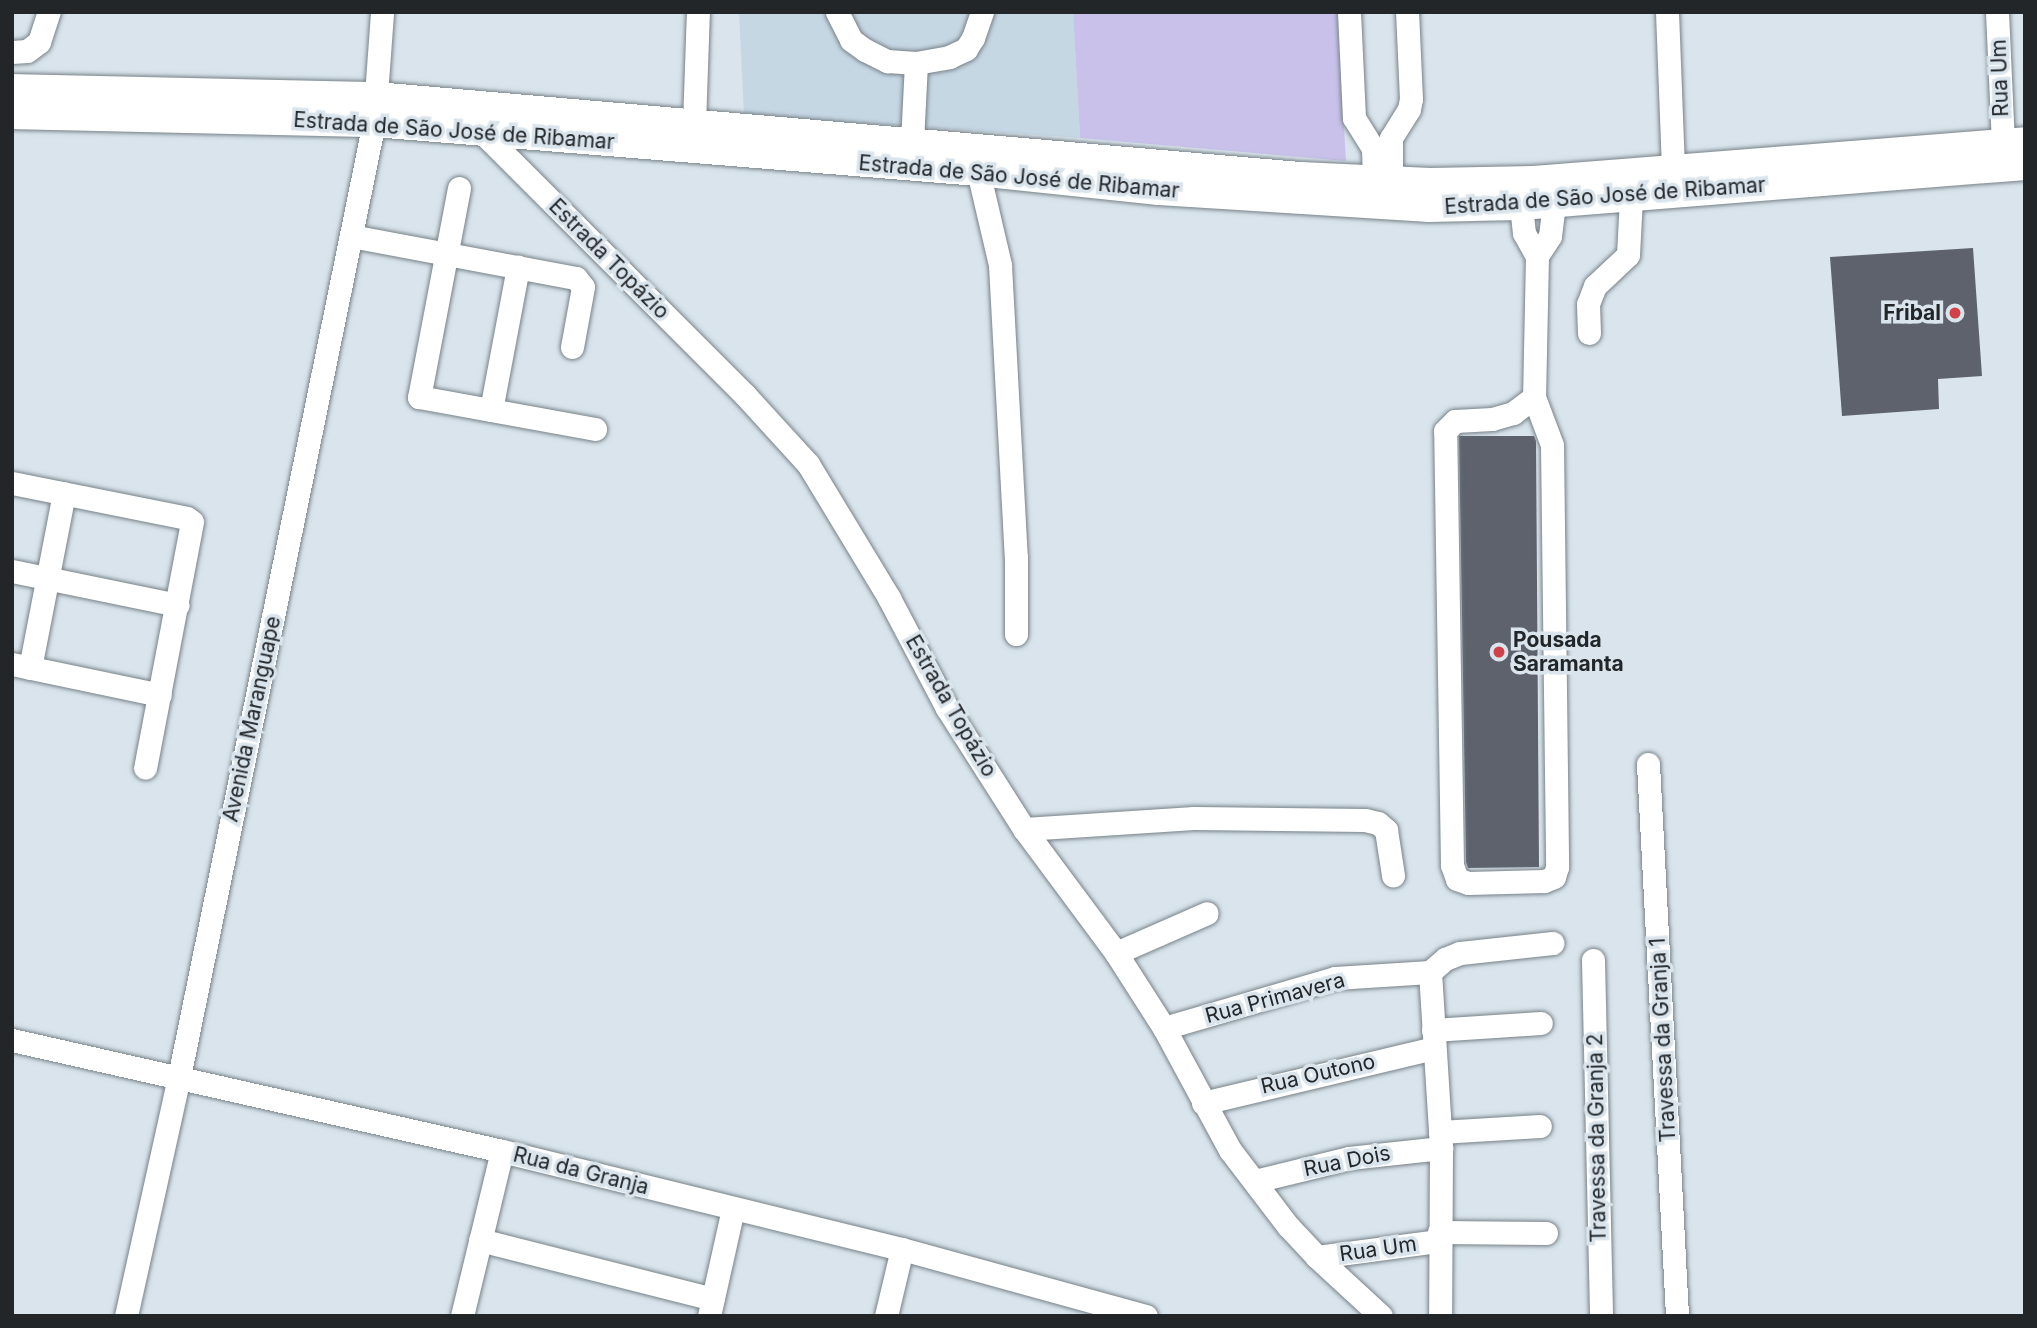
<!DOCTYPE html>
<html>
<head>
<meta charset="utf-8">
<style>
	body { margin:0 }
	#map { position:relative; width:2037px; height:1328px; overflow:hidden; background:#d9e4ec; font-family:Inter,sans-serif }
	div>[style] { position:absolute }
	.built>* { inset:0; background:#c6d7e4 }
	.green>* { inset:0; background:#c9c1ea }
	.building>* { inset:0; background:#5d626c }
	.roads { filter:drop-shadow(0 0 2px #778288) drop-shadow(0 0 2px #778288) }
	.minor>* { height:23px; margin:-11.5px; padding:0 11.5px; transform-origin:11.5px; border-radius:11.5px; background:#fff }
	.major>* { height:30px; margin:-15px; padding:0 15px; transform-origin:15px; border-radius:15px; background:#fff }
	.dots>* { width:19px; height:19px; translate:-50% -50%; box-sizing:border-box; border:4px solid #d9e4ec; border-radius:50% }
	span { translate:-50% -50%; white-space:nowrap; text-align:center; line-height:1.15; -webkit-text-stroke:7px #d9e4ec; paint-order:stroke }
	.street-label { font-size:21px; color:#222629 }
	.poi-label { font-size:21px; color:#222629; font-weight:700 }
	.right { translate:-100% -50%; text-align:right }
	.left { translate:0 -50%; text-align:left }
	.frame { position:absolute; inset:0; border:14px solid #222629; pointer-events:none }
</style>
</head>
<body>
<div id="map">
	<div class="built">
		<i style="clip-path:polygon(739px 12px,1073px 12px,1080px 138px,744px 115px)"></i>
	</div>
	<div class="green">
		<i style="clip-path:polygon(1073px 12px,1337px 12px,1346px 161px,1080px 138px)"></i>
	</div>
	<div class="building">
		<i style="clip-path:polygon(1973px 248px,1982px 376px,1938px 379px,1939px 409px,1842px 416px,1830px 257px)"></i>
		<i style="clip-path:polygon(1459px 436px,1534px 436px,1536px 441px,1539px 867px,1468px 868px,1466px 862px)"></i>
	</div>
	<div class="roads">
		<div class="minor">
			<i style="left:837px;top:12px;width:31px;rotate:63deg"></i>
			<i style="left:851px;top:40px;width:17px;rotate:36deg"></i>
			<i style="left:865px;top:50px;width:25px;rotate:27deg"></i>
			<i style="left:887px;top:61px;width:29px;rotate:4deg"></i>
			<i style="left:916px;top:63px;width:34px;rotate:-10deg"></i>
			<i style="left:949px;top:57px;width:19px;rotate:-25deg"></i>
			<i style="left:966px;top:49px;width:13px;rotate:-58deg"></i>
			<i style="left:973px;top:38px;width:28px;rotate:-71deg"></i>
			<i style="left:1349px;top:12px;width:106px;rotate:87.3deg"></i>
			<i style="left:1354px;top:118px;width:36px;rotate:58deg"></i>
			<i style="left:1373px;top:149px;width:32px;rotate:88deg"></i>
			<i style="left:1667px;top:12px;width:158px;rotate:87.8deg"></i>
			<i style="left:1997px;top:12px;width:132px;rotate:87.4deg"></i>
			<i style="left:12px;top:52px;width:15px;rotate:-4deg"></i>
			<i style="left:27px;top:51px;width:15px;rotate:-37deg"></i>
			<i style="left:39px;top:42px;width:32px;rotate:-72deg"></i>
			<i style="left:694px;top:124px;width:112px;rotate:-88deg"></i>
			<i style="left:480px;top:130px;width:375px;rotate:45deg"></i>
			<i style="left:745px;top:395px;width:93px;rotate:47.6deg"></i>
			<i style="left:808px;top:464px;width:157px;rotate:58.8deg"></i>
			<i style="left:889px;top:598px;width:124px;rotate:62.2deg"></i>
			<i style="left:947px;top:708px;width:143px;rotate:57.5deg"></i>
			<i style="left:1024px;top:829px;width:154px;rotate:53.4deg"></i>
			<i style="left:1116px;top:953px;width:89px;rotate:57.4deg"></i>
			<i style="left:1164px;top:1028px;width:139px;rotate:61.6deg"></i>
			<i style="left:1230px;top:1150px;width:96px;rotate:52.7deg"></i>
			<i style="left:1288px;top:1226px;width:42px;rotate:46.9deg"></i>
			<i style="left:1317px;top:1257px;width:87px;rotate:42.7deg"></i>
			<i style="left:912px;top:142px;width:79px;rotate:-87.1deg"></i>
			<i style="left:978px;top:171px;width:97px;rotate:76.8deg"></i>
			<i style="left:1000px;top:265px;width:292px;rotate:86.9deg"></i>
			<i style="left:1016px;top:557px;width:77px;rotate:90deg"></i>
			<i style="left:1391px;top:181px;width:43px;rotate:-90deg"></i>
			<i style="left:1391px;top:138px;width:34px;rotate:-58deg"></i>
			<i style="left:1409px;top:109px;width:10px;rotate:-79deg"></i>
			<i style="left:1411px;top:99px;width:87px;rotate:-92.6deg"></i>
			<i style="left:459px;top:188px;width:213px;rotate:100.8deg"></i>
			<i style="left:419px;top:397px;width:179px;rotate:10.3deg"></i>
			<i style="left:1521px;top:205px;width:28px;rotate:84deg"></i>
			<i style="left:1524px;top:233px;width:26px;rotate:61deg"></i>
			<i style="left:1537px;top:256px;width:141px;rotate:91.2deg"></i>
			<i style="left:1534px;top:397px;width:51px;rotate:69.4deg"></i>
			<i style="left:1552px;top:445px;width:422px;rotate:89.3deg"></i>
			<i style="left:1557px;top:867px;width:10px;rotate:107deg"></i>
			<i style="left:1554px;top:877px;width:11px;rotate:158deg"></i>
			<i style="left:1544px;top:881px;width:76px;rotate:178.5deg"></i>
			<i style="left:1468px;top:883px;width:12px;rotate:-160deg"></i>
			<i style="left:1457px;top:879px;width:15px;rotate:-110deg"></i>
			<i style="left:1452px;top:865px;width:434px;rotate:-90.9deg"></i>
			<i style="left:1445px;top:431px;width:14px;rotate:-45deg"></i>
			<i style="left:1455px;top:421px;width:37px;rotate:-3deg"></i>
			<i style="left:1492px;top:419px;width:22px;rotate:-16deg"></i>
			<i style="left:1513px;top:413px;width:26px;rotate:-37deg"></i>
			<i style="left:351px;top:236px;width:229px;rotate:10.6deg"></i>
			<i style="left:576px;top:278px;width:11px;rotate:52deg"></i>
			<i style="left:583px;top:287px;width:61px;rotate:100.4deg"></i>
			<i style="left:1537px;top:256px;width:24px;rotate:-57deg"></i>
			<i style="left:1550px;top:236px;width:34px;rotate:-83deg"></i>
			<i style="left:1589px;top:333px;width:29px;rotate:-92deg"></i>
			<i style="left:1588px;top:304px;width:19px;rotate:-69deg"></i>
			<i style="left:1595px;top:286px;width:45px;rotate:-43.2deg"></i>
			<i style="left:1628px;top:255px;width:58px;rotate:-87deg"></i>
			<i style="left:491px;top:410px;width:146px;rotate:-79.3deg"></i>
			<i style="left:12px;top:483px;width:178px;rotate:11.3deg"></i>
			<i style="left:187px;top:518px;width:6px;rotate:39deg"></i>
			<i style="left:192px;top:522px;width:250px;rotate:100.8deg"></i>
			<i style="left:12px;top:571px;width:169px;rotate:11.6deg"></i>
			<i style="left:12px;top:664px;width:151px;rotate:11.8deg"></i>
			<i style="left:30px;top:668px;width:178px;rotate:-79deg"></i>
			<i style="left:1648px;top:764px;width:553px;rotate:86.99deg"></i>
			<i style="left:1024px;top:829px;width:170px;rotate:-3.7deg"></i>
			<i style="left:1194px;top:818px;width:171px;rotate:0.7deg"></i>
			<i style="left:1365px;top:820px;width:13px;rotate:13deg"></i>
			<i style="left:1378px;top:823px;width:11px;rotate:41deg"></i>
			<i style="left:1386px;top:830px;width:46px;rotate:81.2deg"></i>
			<i style="left:1116px;top:953px;width:99px;rotate:-23.7deg"></i>
			<i style="left:1593px;top:960px;width:356px;rotate:88.7deg"></i>
			<i style="left:1430px;top:972px;width:176px;rotate:86.4deg"></i>
			<i style="left:1441px;top:1148px;width:168px;rotate:90.3deg"></i>
			<i style="left:1430px;top:972px;width:20px;rotate:-41deg"></i>
			<i style="left:1445px;top:959px;width:16px;rotate:-22deg"></i>
			<i style="left:1460px;top:953px;width:93px;rotate:-6.2deg"></i>
			<i style="left:1164px;top:1028px;width:178px;rotate:-16.3deg"></i>
			<i style="left:1335px;top:978px;width:95px;rotate:-3.6deg"></i>
			<i style="left:1433px;top:1030px;width:108px;rotate:-3.7deg"></i>
			<i style="left:12px;top:1040px;width:502px;rotate:12.76deg"></i>
			<i style="left:502px;top:1151px;width:412px;rotate:13.8deg"></i>
			<i style="left:902px;top:1249px;width:253px;rotate:15.4deg"></i>
			<i style="left:1203px;top:1103px;width:237px;rotate:-13.4deg"></i>
			<i style="left:1440px;top:1132px;width:100px;rotate:-3.4deg"></i>
			<i style="left:1255px;top:1181px;width:97px;rotate:-13.7deg"></i>
			<i style="left:1349px;top:1158px;width:93px;rotate:-6.2deg"></i>
			<i style="left:1439px;top:1232px;width:107px;rotate:0.5deg"></i>
			<i style="left:480px;top:1240px;width:240px;rotate:14.2deg"></i>
			<i style="left:1317px;top:1257px;width:123px;rotate:-7.5deg"></i>
			<i style="left:126px;top:1316px;width:245px;rotate:-77.5deg"></i>
			<i style="left:179px;top:1077px;width:975px;rotate:-78.46deg"></i>
			<i style="left:374px;top:122px;width:110px;rotate:-85.8deg"></i>
			<i style="left:462px;top:1316px;width:170px;rotate:-76.4deg"></i>
			<i style="left:709px;top:1316px;width:110px;rotate:-77.4deg"></i>
			<i style="left:886px;top:1316px;width:69px;rotate:-76.6deg"></i>
		</div>
		<div class="major">
			<i style="left:12px;top:89px;width:364px;rotate:1.3deg"></i>
			<i style="left:376px;top:97px;width:927px;rotate:4.95deg"></i>
			<i style="left:1300px;top:177px;width:130px;rotate:2.6deg"></i>
			<i style="left:1430px;top:183px;width:104px;rotate:-1.1deg"></i>
			<i style="left:1534px;top:181px;width:493px;rotate:-4.5deg"></i>
			<i style="left:12px;top:114px;width:362px;rotate:1.3deg"></i>
			<i style="left:374px;top:122px;width:606px;rotate:4.64deg"></i>
			<i style="left:978px;top:171px;width:182px;rotate:6deg"></i>
			<i style="left:1159px;top:190px;width:271px;rotate:3.6deg"></i>
			<i style="left:1429px;top:207px;width:92px;rotate:-1.2deg"></i>
			<i style="left:1521px;top:205px;width:506px;rotate:-4.54deg"></i>
		</div>
	</div>
	<div class="dots">
		<i style="left:1955px;top:313px;background:#d1414a"></i>
		<i style="left:1499px;top:652px;background:#d1414a"></i>
	</div>
	<div class="street-label">
		<span style="left:2000px;top:78px;rotate:-92deg">Rua Um</span>
		<span style="left:454px;top:131px;rotate:4deg">Estrada de São José de Ribamar</span>
		<span style="left:1019px;top:177px;rotate:5deg">Estrada de São José de Ribamar</span>
		<span style="left:1605px;top:196px;rotate:-4deg">Estrada de São José de Ribamar</span>
		<span style="left:609px;top:259px;rotate:45deg">Estrada Topázio</span>
		<span style="left:951px;top:706px;rotate:60deg">Estrada Topázio</span>
		<span style="left:252px;top:719px;rotate:-78deg">Avenida Maranguape</span>
		<span style="left:1275px;top:998px;rotate:-15deg">Rua Primavera</span>
		<span style="left:1663px;top:1040px;rotate:-93deg">Travessa da Granja 1</span>
		<span style="left:1318px;top:1074px;rotate:-13deg">Rua Outono</span>
		<span style="left:1597px;top:1138px;rotate:-91deg">Travessa da Granja 2</span>
		<span style="left:1347px;top:1161px;rotate:-11deg">Rua Dois</span>
		<span style="left:581px;top:1171px;rotate:14deg">Rua da Granja</span>
		<span style="left:1378px;top:1249px;rotate:-8deg">Rua Um</span>
	</div>
	<div class="poi-label">
		<span class="right" style="left:1941px;top:313px">Fribal</span>
		<span class="left" style="left:1513px;top:652px">Pousada<br>Saramanta</span>
	</div>
	<div class="frame"></div>
</div>
</body>
</html>
